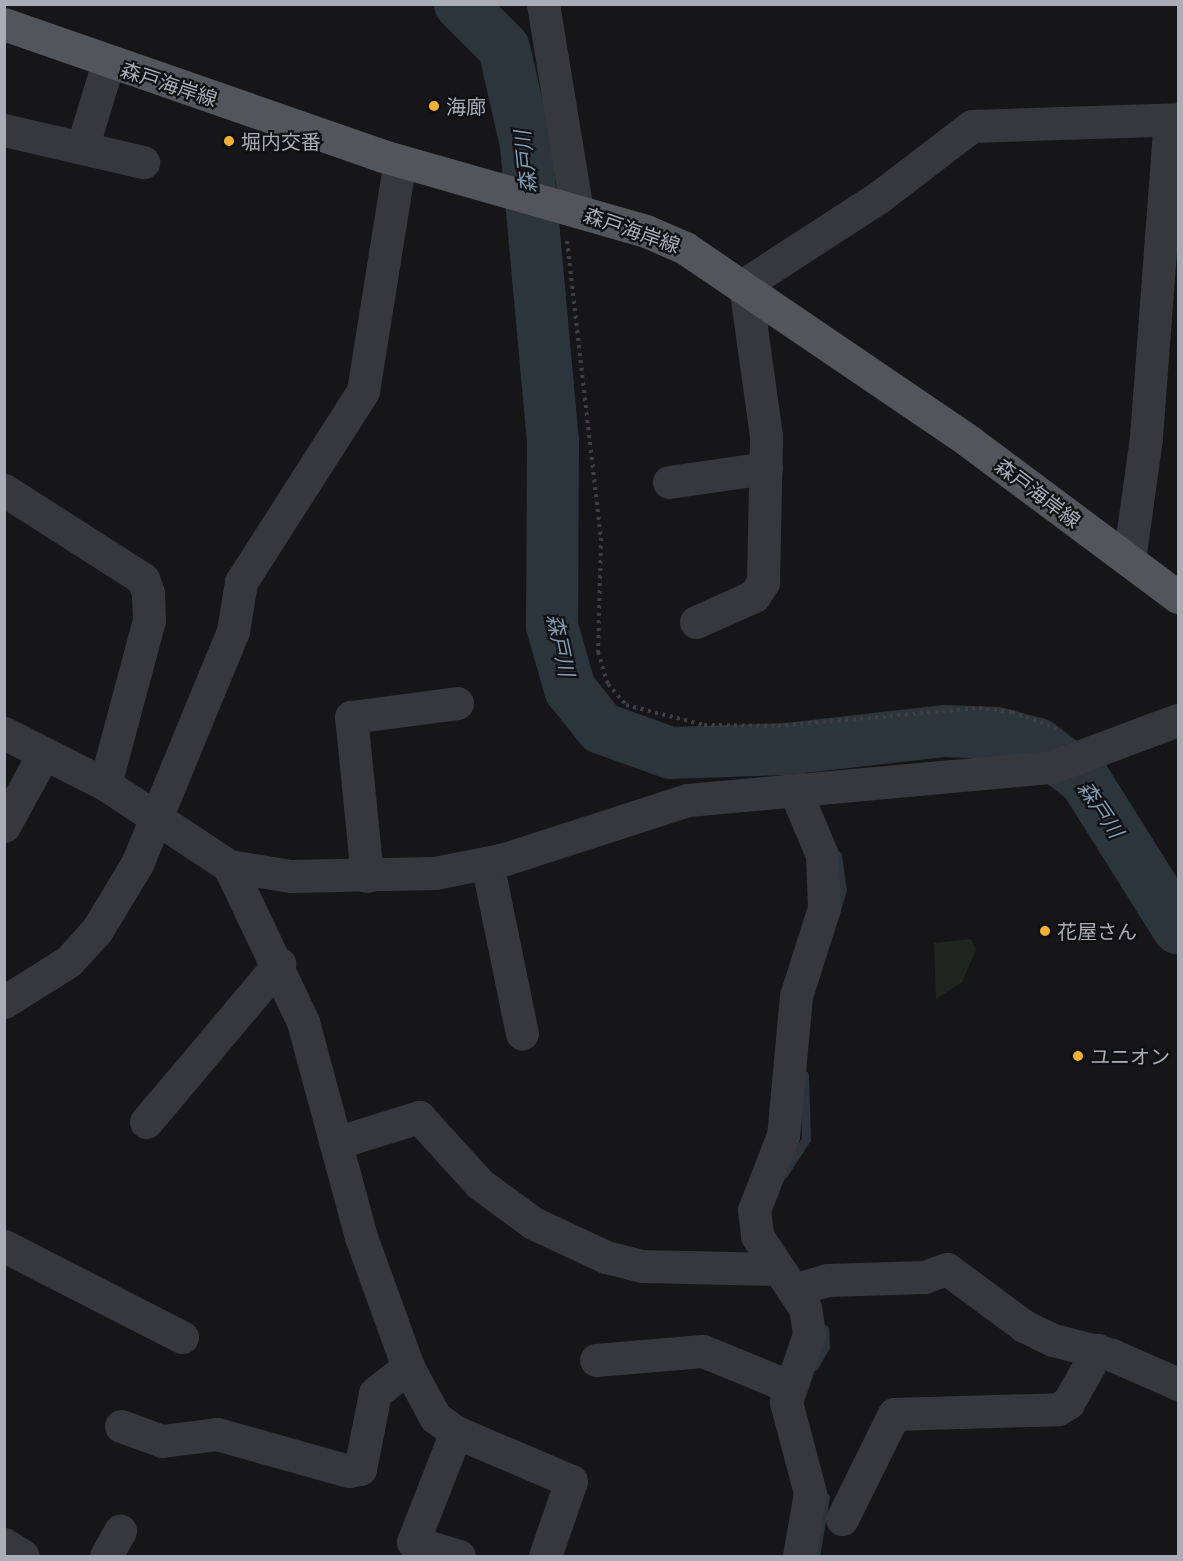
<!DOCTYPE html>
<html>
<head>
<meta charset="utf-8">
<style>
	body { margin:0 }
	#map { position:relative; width:1183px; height:1561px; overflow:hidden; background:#161618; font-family:"Exo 2","Noto Sans JP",sans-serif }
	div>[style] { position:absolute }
	.green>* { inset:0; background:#1e261f }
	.stream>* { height:9px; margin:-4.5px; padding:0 4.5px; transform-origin:4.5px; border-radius:4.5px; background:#2c353c }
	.river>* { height:52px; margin:-26px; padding:0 26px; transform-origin:26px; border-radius:26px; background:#2c353c }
	.path>* { height:4px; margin-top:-2px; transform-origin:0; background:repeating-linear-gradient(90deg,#3d3f44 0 3px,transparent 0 7.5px) }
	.minor>* { height:33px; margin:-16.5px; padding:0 16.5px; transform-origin:16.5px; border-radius:16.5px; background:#37383d }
	.major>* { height:33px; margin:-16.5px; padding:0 16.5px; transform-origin:16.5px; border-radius:16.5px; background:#53555c }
	.dots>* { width:16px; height:16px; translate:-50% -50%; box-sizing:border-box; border:3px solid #111113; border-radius:50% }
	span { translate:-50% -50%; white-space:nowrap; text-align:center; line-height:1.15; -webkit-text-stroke:4.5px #111113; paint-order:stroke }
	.street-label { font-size:20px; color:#a8adb8 }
	.poi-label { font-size:20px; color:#a8adb8 }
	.left { translate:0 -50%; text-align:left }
	.water-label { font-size:21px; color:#7f9bb3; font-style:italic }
	.frame { position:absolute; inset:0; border:6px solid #a8adb8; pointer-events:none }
</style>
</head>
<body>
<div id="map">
	<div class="green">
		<i style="clip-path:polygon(971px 939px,976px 950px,962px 982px,936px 999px,934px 943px)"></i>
	</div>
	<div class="stream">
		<i style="left:786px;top:749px;width:38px;rotate:60deg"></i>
		<i style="left:837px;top:855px;width:34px;rotate:82deg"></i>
		<i style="left:842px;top:889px;width:18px;rotate:106deg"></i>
		<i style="left:783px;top:1174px;width:42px;rotate:-56.7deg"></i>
		<i style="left:806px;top:1139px;width:64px;rotate:-91.8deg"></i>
		<i style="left:814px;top:1366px;width:23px;rotate:-61deg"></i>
		<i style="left:825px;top:1346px;width:17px;rotate:-93deg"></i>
		<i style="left:815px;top:1556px;width:60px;rotate:-80.4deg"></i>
	</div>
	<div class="river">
		<i style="left:460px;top:4px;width:62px;rotate:45deg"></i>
		<i style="left:504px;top:48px;width:99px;rotate:77.2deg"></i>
		<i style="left:526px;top:145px;width:295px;rotate:84.8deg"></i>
		<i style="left:553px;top:439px;width:187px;rotate:90.3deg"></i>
		<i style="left:552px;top:626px;width:66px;rotate:74.1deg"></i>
		<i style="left:570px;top:689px;width:50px;rotate:51.5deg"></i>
		<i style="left:601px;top:728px;width:74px;rotate:19.7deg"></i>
		<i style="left:671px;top:753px;width:115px;rotate:-2deg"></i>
		<i style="left:786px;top:749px;width:159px;rotate:-6.5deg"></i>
		<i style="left:944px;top:731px;width:53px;rotate:2.2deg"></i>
		<i style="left:997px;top:733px;width:42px;rotate:15deg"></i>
		<i style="left:1038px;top:744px;width:59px;rotate:37.5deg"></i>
		<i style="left:1085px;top:780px;width:175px;rotate:57.9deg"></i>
	</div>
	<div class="path">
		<i style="left:567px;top:241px;width:299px;rotate:83.5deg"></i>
		<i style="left:601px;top:538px;width:114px;rotate:91.5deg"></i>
		<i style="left:598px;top:652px;width:34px;rotate:73deg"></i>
		<i style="left:608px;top:684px;width:28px;rotate:49deg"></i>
		<i style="left:626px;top:705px;width:81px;rotate:14.4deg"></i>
		<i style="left:704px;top:725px;width:74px;rotate:0.8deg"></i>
		<i style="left:778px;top:726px;width:202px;rotate:-5.1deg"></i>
		<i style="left:979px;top:708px;width:33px;rotate:7deg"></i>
		<i style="left:1012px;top:712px;width:52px;rotate:20.2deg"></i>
	</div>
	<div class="minor">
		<i style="left:543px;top:4px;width:210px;rotate:80.7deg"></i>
		<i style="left:4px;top:130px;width:143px;rotate:13deg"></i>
		<i style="left:82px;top:148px;width:89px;rotate:-73deg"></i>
		<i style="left:669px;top:482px;width:98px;rotate:-8.2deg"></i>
		<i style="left:4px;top:490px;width:165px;rotate:32.6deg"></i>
		<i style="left:143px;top:579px;width:15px;rotate:70deg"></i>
		<i style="left:148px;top:593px;width:27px;rotate:88deg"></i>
		<i style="left:149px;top:620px;width:170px;rotate:105deg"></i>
		<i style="left:1129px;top:560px;width:124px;rotate:-82.1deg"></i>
		<i style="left:1146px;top:437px;width:318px;rotate:-85.7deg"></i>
		<i style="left:696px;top:622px;width:64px;rotate:-24.1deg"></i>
		<i style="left:754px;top:596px;width:17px;rotate:-57deg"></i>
		<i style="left:763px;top:582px;width:146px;rotate:-88.8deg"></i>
		<i style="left:766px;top:436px;width:153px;rotate:-97.9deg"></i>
		<i style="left:745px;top:284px;width:160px;rotate:-33deg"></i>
		<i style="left:879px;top:197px;width:117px;rotate:-37.4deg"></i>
		<i style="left:972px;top:126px;width:206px;rotate:-1.9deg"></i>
		<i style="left:4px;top:733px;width:113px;rotate:26.8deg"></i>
		<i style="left:105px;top:784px;width:149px;rotate:33.5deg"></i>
		<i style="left:229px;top:866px;width:173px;rotate:64.6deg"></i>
		<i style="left:303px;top:1022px;width:223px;rotate:74.9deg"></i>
		<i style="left:361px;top:1237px;width:138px;rotate:70.1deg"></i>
		<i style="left:408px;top:1367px;width:57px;rotate:61.6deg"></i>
		<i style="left:435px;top:1417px;width:26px;rotate:36deg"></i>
		<i style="left:456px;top:1432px;width:125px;rotate:23.1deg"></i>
		<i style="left:571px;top:1481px;width:79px;rotate:109.1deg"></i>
		<i style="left:796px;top:793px;width:67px;rotate:67.2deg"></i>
		<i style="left:822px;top:855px;width:53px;rotate:87.8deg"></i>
		<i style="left:824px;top:908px;width:92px;rotate:107.7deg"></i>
		<i style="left:796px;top:996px;width:140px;rotate:95.3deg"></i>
		<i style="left:783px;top:1135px;width:80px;rotate:111.1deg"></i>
		<i style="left:754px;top:1210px;width:26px;rotate:83deg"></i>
		<i style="left:757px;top:1236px;width:87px;rotate:56.3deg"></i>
		<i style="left:805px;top:1308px;width:26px;rotate:81deg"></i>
		<i style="left:809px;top:1334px;width:72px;rotate:108.7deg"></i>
		<i style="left:786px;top:1402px;width:94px;rotate:75.2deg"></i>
		<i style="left:810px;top:1493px;width:64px;rotate:99.9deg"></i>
		<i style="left:4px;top:826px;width:83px;rotate:-61.3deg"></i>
		<i style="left:487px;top:863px;width:174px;rotate:78.4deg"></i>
		<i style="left:229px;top:866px;width:62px;rotate:9.3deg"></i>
		<i style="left:290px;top:876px;width:145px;rotate:-1.2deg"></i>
		<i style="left:435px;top:873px;width:71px;rotate:-11.3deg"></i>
		<i style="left:505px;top:859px;width:192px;rotate:-17.9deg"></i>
		<i style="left:688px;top:800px;width:365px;rotate:-5.2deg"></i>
		<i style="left:1052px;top:767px;width:134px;rotate:-20.5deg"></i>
		<i style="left:367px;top:876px;width:160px;rotate:-95.7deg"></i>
		<i style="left:351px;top:717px;width:107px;rotate:-7.5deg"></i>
		<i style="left:4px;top:1002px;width:77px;rotate:-32.2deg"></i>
		<i style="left:69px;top:961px;width:42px;rotate:-47.9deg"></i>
		<i style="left:97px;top:930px;width:77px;rotate:-58.8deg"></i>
		<i style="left:137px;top:864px;width:252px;rotate:-67.6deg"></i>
		<i style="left:233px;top:631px;width:50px;rotate:-80.7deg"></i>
		<i style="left:241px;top:582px;width:227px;rotate:-57.4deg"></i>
		<i style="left:363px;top:391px;width:233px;rotate:-80.9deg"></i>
		<i style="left:146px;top:1122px;width:207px;rotate:-49.9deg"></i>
		<i style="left:339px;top:1142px;width:84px;rotate:-17.4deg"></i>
		<i style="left:419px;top:1117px;width:91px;rotate:47.7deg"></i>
		<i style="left:480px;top:1184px;width:66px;rotate:36.3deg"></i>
		<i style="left:533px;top:1223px;width:81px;rotate:25deg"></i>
		<i style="left:606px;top:1257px;width:37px;rotate:14deg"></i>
		<i style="left:642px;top:1266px;width:135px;rotate:1.3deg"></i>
		<i style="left:4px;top:1246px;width:200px;rotate:27.1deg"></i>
		<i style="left:793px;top:1290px;width:35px;rotate:-16deg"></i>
		<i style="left:827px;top:1280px;width:97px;rotate:-1.8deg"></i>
		<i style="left:924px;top:1277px;width:24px;rotate:-19deg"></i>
		<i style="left:947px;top:1269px;width:96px;rotate:36.5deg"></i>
		<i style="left:1024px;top:1326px;width:32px;rotate:26deg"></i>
		<i style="left:1053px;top:1340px;width:61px;rotate:14.3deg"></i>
		<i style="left:1112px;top:1355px;width:72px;rotate:23.7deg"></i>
		<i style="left:596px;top:1360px;width:107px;rotate:-4.8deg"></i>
		<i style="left:703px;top:1351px;width:92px;rotate:22.4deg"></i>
		<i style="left:121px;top:1426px;width:44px;rotate:20.1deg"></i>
		<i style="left:162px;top:1441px;width:55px;rotate:-7.3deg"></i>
		<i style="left:217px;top:1434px;width:137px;rotate:15.7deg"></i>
		<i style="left:349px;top:1471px;width:11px;rotate:-10deg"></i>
		<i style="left:360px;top:1469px;width:77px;rotate:-78.8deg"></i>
		<i style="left:375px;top:1393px;width:42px;rotate:-38.2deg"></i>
		<i style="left:456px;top:1432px;width:118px;rotate:111.4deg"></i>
		<i style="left:413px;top:1542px;width:48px;rotate:16.9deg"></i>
		<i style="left:842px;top:1519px;width:117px;rotate:-63.7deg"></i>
		<i style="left:894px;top:1414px;width:164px;rotate:-1.7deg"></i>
		<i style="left:1058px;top:1409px;width:12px;rotate:-31deg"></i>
		<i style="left:1068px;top:1403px;width:61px;rotate:-60.5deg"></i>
		<i style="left:4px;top:1544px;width:22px;rotate:32deg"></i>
		<i style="left:106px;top:1556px;width:29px;rotate:-61deg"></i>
	</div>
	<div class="major">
		<i style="left:4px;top:24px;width:401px;rotate:19.2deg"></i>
		<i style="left:383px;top:156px;width:273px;rotate:15.9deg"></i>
		<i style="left:646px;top:231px;width:43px;rotate:23.6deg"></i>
		<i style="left:685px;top:248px;width:345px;rotate:34.2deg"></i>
		<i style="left:970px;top:442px;width:259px;rotate:36.7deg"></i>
	</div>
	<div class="dots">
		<i style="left:434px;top:106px;background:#f2b134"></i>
		<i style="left:229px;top:141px;background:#f2b134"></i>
		<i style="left:1045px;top:931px;background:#f2b134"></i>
		<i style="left:1078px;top:1056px;background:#f2b134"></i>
	</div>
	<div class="street-label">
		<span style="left:169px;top:84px;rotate:18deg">森戸海岸線</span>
		<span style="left:632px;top:230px;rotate:19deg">森戸海岸線</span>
		<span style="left:1038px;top:493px;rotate:37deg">森戸海岸線</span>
	</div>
	<div class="poi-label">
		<span class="left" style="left:446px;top:106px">海廊</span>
		<span class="left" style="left:241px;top:141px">堀内交番</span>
		<span class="left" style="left:1057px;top:931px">花屋さん</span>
		<span class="left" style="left:1090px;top:1056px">ユニオン</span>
	</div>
	<div class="water-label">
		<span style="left:525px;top:162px;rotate:-96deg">森戸川</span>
		<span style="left:561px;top:645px;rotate:78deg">森戸川</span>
		<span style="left:1101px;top:809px;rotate:56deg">森戸川</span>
	</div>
	<div class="frame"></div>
</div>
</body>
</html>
